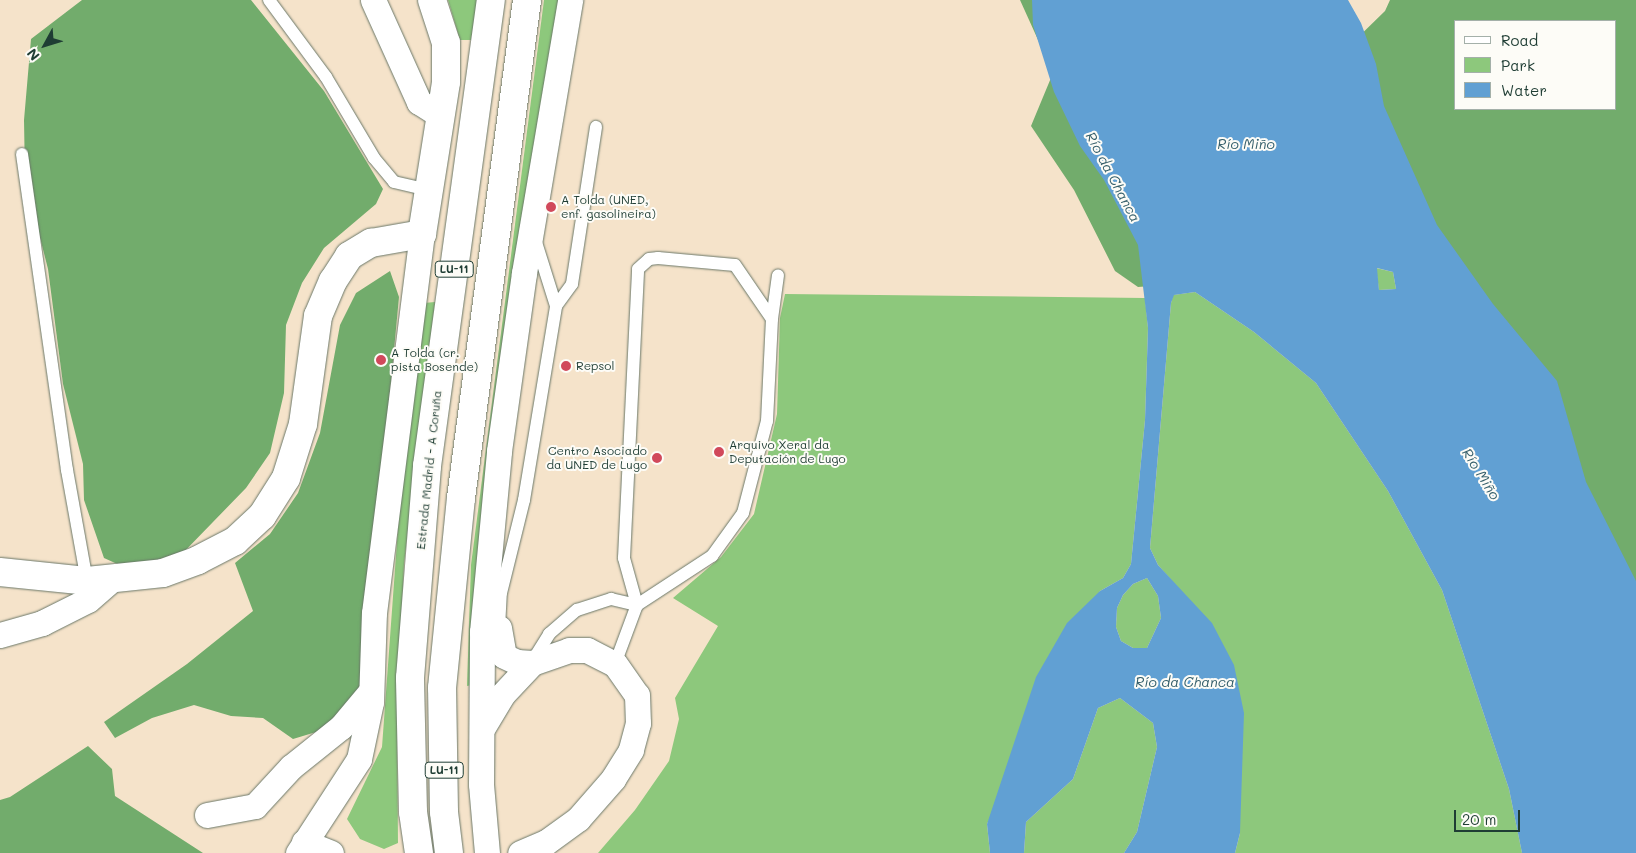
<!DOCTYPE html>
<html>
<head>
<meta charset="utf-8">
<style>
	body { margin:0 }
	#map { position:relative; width:1636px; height:853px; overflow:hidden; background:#f5e3ca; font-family:Mali,sans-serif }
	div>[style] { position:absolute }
	.green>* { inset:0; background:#8dc87c }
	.forest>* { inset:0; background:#72ac6c }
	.water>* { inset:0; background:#61a0d3 }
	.roads { filter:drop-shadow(0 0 1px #6a7768) drop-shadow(0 0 1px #6a7768) }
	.lane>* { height:12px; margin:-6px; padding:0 6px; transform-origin:6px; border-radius:6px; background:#fff }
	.street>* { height:25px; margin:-12.5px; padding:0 12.5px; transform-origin:12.5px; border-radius:12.5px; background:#fff }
	.secondary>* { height:28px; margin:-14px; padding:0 14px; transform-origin:14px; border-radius:14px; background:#fff }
	.highway>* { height:28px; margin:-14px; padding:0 14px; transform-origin:14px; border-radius:14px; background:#fff }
	.dots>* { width:14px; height:14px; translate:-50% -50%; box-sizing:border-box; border:2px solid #fdfcf7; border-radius:50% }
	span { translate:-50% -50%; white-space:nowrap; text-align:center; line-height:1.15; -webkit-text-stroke:4px #fdfcf7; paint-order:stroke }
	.shield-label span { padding:1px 4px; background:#fdfcf7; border:1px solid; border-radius:4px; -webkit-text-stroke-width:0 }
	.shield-label { font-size:11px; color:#1f3d34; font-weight:700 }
	.poi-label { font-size:12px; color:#1f3d34 }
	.left { translate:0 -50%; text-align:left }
	.right { translate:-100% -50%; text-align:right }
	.street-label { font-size:12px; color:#1f3d34 }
	.water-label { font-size:14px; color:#36606c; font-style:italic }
	.legend { position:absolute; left:1454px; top:20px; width:162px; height:90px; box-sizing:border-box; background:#fdfcf7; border:1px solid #a4b0a9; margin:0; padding:6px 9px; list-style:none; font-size:15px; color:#1f3d34 }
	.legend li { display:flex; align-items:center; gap:10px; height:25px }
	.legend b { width:25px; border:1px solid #a4b0a9 }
	.north { position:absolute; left:20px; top:20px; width:50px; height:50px; -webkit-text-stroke:4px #fdfcf7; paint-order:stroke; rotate:231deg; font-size:14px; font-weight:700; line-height:20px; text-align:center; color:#1f3d34 }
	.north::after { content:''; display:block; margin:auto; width:18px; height:22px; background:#1f3d34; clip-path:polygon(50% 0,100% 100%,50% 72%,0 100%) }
	.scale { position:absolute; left:1454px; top:810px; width:66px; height:22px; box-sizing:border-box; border:2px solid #1f3d34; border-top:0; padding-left:6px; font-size:15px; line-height:18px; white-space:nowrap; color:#1f3d34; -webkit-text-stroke:4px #fdfcf7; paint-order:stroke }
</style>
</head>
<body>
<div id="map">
	<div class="green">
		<i style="clip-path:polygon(448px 0,478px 0,471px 40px,460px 40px)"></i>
		<i style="clip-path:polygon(544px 0,564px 0,472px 685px,467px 686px,471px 565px)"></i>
		<i style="clip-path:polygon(1376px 268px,1393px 272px,1396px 289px,1379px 290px)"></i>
		<i style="clip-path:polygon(1195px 292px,1254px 332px,1316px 383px,1388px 491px,1442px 590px,1509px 789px,1522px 853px,1235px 853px,1240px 833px,1181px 591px,1158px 565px,1150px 548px,1171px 303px,1173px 295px)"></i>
		<i style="clip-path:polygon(785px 294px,1145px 298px,1148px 328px,1145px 420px,1131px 564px,1123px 578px,1100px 591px,987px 824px,990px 853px,598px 853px,635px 810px,669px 761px,679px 719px,675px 698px,718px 626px,673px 598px,721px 557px,754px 514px,777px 414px,780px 318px)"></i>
		<i style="clip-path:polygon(435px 302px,404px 564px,397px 721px,398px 843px,384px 849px,360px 839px,347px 819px,382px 747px,401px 487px,424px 303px)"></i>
		<i style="clip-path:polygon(1147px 578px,1158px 596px,1161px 618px,1147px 648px,1133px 648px,1121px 641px,1116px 627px,1117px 608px,1123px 595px,1133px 584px)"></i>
		<i style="clip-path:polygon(1120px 698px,1153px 723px,1157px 747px,1137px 832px,1124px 853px,1024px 853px,1026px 822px,1073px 779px,1098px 708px)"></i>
	</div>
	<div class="forest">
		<i style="clip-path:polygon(82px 0,251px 0,324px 91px,383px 189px,376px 204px,324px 248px,302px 283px,286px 325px,284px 393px,270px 453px,246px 488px,179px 557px,124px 567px,104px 558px,84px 500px,83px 464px,63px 384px,48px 269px,25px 178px,24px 120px,31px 39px)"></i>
		<i style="clip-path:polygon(1020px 0,1090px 0,1164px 285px,1138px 287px,1115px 271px,1074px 190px,1031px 126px,1053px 73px)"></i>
		<i style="clip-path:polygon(evenodd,1390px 0,1636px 0,1636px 607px,1343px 52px,1385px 11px,1390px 0,1455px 21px,1615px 21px,1615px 109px,1455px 109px,1455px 21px)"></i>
		<i style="clip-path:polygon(390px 271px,399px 297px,359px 719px,293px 739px,263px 718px,231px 716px,194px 705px,152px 718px,115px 738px,104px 722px,187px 664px,253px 611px,235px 563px,270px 534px,298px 493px,320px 433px,340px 325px,356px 293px)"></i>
		<i style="clip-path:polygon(88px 746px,112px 769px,115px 796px,203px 853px,0 853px,0 800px,10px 797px)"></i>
	</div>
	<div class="water">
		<i style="clip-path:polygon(evenodd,1032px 0,1348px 0,1361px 23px,1376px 64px,1384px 106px,1437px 225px,1493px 304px,1557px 381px,1586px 482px,1636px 581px,1636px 853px,1522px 853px,1509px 789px,1442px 590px,1388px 491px,1316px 383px,1254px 332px,1195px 292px,1174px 295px,1171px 303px,1150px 548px,1158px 565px,1212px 623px,1234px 665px,1244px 713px,1240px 833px,1235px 853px,1124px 853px,1137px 832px,1157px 747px,1153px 723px,1120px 698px,1098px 708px,1073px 779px,1026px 822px,1024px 853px,990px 853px,987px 824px,1036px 677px,1067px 623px,1100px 591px,1123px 578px,1131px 564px,1145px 420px,1148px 328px,1138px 245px,1104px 180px,1080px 146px,1054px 92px,1033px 25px,1032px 0,1377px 268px,1393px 272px,1396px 289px,1379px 290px,1377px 268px,1032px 0,1147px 578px,1158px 596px,1161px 618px,1147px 648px,1133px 648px,1121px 641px,1116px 627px,1117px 608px,1123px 595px,1133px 584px,1147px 578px)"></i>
	</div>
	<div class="roads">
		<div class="lane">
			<i style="left:269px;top:0;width:96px;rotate:53.5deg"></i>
			<i style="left:326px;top:77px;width:94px;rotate:59.3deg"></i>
			<i style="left:374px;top:158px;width:31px;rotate:50deg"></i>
			<i style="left:394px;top:182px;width:37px;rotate:13deg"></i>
			<i style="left:22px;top:154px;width:319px;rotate:81.9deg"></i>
			<i style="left:67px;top:470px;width:113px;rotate:79.8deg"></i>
			<i style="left:556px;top:306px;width:27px;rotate:-54deg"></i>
			<i style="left:572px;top:284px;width:159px;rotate:-81.3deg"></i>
			<i style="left:499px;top:628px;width:35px;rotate:-87deg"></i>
			<i style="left:501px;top:593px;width:96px;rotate:-76.1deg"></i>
			<i style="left:524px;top:500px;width:197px;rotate:-80.6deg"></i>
			<i style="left:556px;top:306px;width:70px;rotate:-107.4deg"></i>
			<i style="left:533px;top:660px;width:31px;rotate:-58deg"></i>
			<i style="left:549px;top:634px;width:37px;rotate:-41deg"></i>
			<i style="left:577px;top:610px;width:36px;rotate:-18deg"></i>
			<i style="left:611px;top:599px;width:27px;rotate:13deg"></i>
			<i style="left:637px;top:605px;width:90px;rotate:-33.2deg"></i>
			<i style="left:712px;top:556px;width:53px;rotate:-54.2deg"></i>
			<i style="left:743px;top:513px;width:95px;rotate:-75.4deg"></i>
			<i style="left:767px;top:421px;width:102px;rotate:-87.2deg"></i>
			<i style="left:772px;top:319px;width:44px;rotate:-82.2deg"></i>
			<i style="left:615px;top:664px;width:63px;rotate:-69.6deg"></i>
			<i style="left:637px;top:605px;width:49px;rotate:-105.5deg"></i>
			<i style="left:624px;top:558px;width:289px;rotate:-87.2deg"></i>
			<i style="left:638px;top:269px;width:15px;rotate:-42deg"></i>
			<i style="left:649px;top:259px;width:9px;rotate:-6deg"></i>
			<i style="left:658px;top:258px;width:77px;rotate:5.2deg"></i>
			<i style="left:735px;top:265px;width:65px;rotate:55.6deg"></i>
		</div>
		<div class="street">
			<i style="left:373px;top:0;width:112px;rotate:65.7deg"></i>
			<i style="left:419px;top:102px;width:26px;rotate:32deg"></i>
			<i style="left:482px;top:632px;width:17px;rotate:-13deg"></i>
			<i style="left:499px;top:628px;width:28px;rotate:80deg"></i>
			<i style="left:504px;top:656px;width:14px;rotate:25deg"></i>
			<i style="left:517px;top:662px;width:15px;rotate:4deg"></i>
			<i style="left:532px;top:663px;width:39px;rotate:-19deg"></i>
			<i style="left:569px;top:650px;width:18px"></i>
			<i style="left:587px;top:650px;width:31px;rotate:27deg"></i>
			<i style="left:615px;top:664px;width:38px;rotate:55deg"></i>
			<i style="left:637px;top:695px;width:28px;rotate:88deg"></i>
			<i style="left:638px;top:723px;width:28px;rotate:105deg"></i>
			<i style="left:631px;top:750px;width:34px;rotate:122deg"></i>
			<i style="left:613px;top:779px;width:53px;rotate:131.2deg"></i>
			<i style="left:578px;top:819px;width:39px;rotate:144deg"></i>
			<i style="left:546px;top:842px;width:28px;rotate:157deg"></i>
			<i style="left:0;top:635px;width:44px;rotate:-15.9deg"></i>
			<i style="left:42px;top:623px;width:51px;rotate:-26.6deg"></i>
			<i style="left:88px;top:600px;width:30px;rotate:-41deg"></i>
			<i style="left:483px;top:727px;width:37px;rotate:-59deg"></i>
			<i style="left:502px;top:695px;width:44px;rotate:-46.8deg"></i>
			<i style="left:207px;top:815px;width:49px;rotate:-10.6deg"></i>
			<i style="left:255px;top:806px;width:53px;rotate:-47.3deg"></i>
			<i style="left:291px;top:767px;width:64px;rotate:-38.7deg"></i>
			<i style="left:341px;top:727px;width:47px;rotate:-50.2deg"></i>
			<i style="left:304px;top:842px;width:29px;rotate:22deg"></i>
			<i style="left:298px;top:853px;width:112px;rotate:-57deg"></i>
			<i style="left:359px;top:759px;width:58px;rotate:-78.1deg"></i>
			<i style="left:371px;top:702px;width:89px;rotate:-88.1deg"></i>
			<i style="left:374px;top:613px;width:382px;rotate:-82.8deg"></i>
			<i style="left:487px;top:853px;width:69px;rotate:-95deg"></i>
			<i style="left:481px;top:784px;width:152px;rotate:-89.6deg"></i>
			<i style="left:482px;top:632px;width:182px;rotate:-84.6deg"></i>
			<i style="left:499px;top:451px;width:180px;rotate:-82deg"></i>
			<i style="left:524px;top:273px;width:277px;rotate:-80.4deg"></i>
		</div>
		<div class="secondary">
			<i style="left:0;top:572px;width:87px;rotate:5.9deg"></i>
			<i style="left:87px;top:581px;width:76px;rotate:-6deg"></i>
			<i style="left:163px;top:573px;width:37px;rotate:-20deg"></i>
			<i style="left:198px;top:560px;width:42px;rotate:-27.2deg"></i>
			<i style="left:235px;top:541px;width:37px;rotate:-43deg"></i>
			<i style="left:262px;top:516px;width:45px;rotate:-57.7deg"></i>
			<i style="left:286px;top:478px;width:57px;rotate:-72.5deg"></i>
			<i style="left:303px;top:424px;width:109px;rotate:-82.1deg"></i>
			<i style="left:318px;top:316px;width:38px;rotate:-67deg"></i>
			<i style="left:333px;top:281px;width:30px;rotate:-57deg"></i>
			<i style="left:349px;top:256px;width:26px;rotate:-31deg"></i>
			<i style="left:371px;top:243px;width:52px;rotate:-10deg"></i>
			<i style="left:422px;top:234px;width:154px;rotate:-81deg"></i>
			<i style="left:446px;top:82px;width:39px;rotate:-90deg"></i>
			<i style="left:446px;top:43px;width:45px;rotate:-108deg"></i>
		</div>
		<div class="highway">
			<i style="left:419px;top:853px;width:41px;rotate:-98.3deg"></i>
			<i style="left:413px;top:812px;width:134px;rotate:-91.3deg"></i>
			<i style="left:410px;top:678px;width:213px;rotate:-85.4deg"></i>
			<i style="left:427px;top:466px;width:470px;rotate:-82.2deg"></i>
			<i style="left:449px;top:853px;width:41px;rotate:-97deg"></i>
			<i style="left:444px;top:812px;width:124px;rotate:-90.9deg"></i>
			<i style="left:442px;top:688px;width:191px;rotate:-84.3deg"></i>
			<i style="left:461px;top:498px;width:502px;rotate:-82.45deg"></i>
		</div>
	</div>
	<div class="dots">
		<i style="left:551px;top:207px;background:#d1495b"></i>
		<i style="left:381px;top:360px;background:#d1495b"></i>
		<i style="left:566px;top:366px;background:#d1495b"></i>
		<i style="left:719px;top:452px;background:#d1495b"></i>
		<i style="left:657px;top:458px;background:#d1495b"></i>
	</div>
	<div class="shield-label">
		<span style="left:454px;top:269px">LU-11</span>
		<span style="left:444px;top:770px">LU-11</span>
	</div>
	<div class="poi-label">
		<span class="left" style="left:561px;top:207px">A Tolda (UNED,<br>enf. gasolineira)</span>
		<span class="left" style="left:391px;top:360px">A Tolda (cr.<br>pista Bosende)</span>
		<span class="left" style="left:576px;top:366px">Repsol</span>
		<span class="left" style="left:729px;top:452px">Arquivo Xeral da<br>Deputación de Lugo</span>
		<span class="right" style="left:647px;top:458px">Centro Asociado<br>da UNED de Lugo</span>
	</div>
	<div class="street-label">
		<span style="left:429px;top:470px;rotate:-84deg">Estrada Madrid - A Coruña</span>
	</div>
	<div class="water-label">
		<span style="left:1246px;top:144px">Río Miño</span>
		<span style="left:1113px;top:177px;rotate:62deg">Río da Chanca</span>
		<span style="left:1481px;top:474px;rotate:58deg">Río Miño</span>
		<span style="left:1185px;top:682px">Río da Chanca</span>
	</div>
	<ul class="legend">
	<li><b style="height:6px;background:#fff"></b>Road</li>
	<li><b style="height:14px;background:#8dc87c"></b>Park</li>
	<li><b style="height:14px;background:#61a0d3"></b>Water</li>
	</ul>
	<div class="north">N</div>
	<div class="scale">20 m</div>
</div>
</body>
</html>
